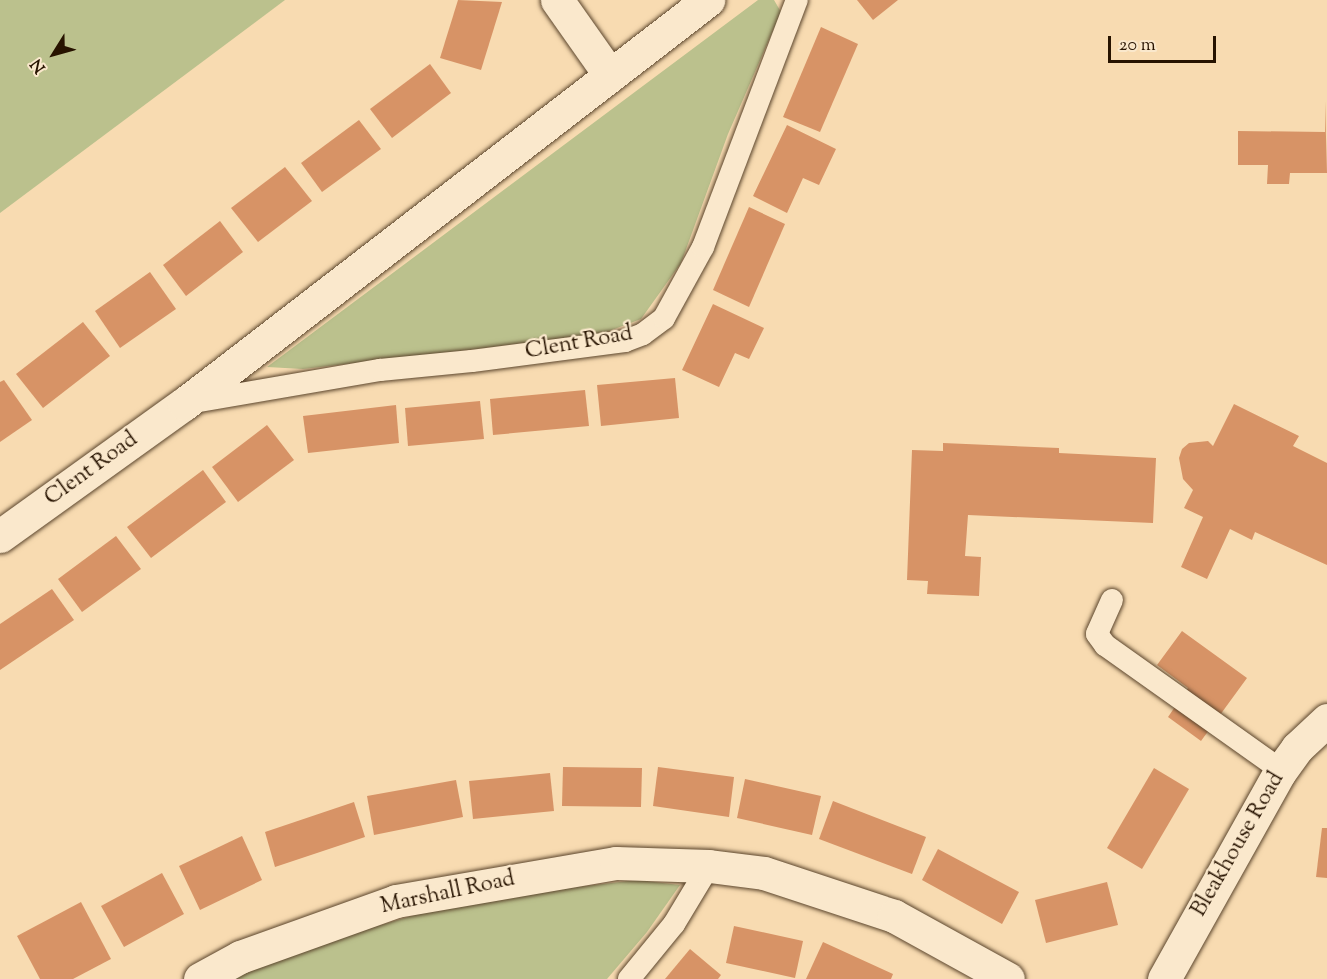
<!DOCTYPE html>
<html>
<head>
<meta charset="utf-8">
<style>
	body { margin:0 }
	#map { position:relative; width:1327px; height:979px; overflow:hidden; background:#f8dbb1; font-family:"Sorts Mill Goudy",serif }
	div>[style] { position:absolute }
	.green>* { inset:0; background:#bbc18d }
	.building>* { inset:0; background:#d79366 }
	.roads { filter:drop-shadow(0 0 2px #5b452c) drop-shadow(0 0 2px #5b452c) }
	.lane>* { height:22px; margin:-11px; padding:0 11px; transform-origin:11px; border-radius:11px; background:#fae8cc }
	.street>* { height:33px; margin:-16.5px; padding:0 16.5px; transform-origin:16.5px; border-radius:16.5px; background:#fae8cc }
	.secondary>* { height:33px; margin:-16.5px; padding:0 16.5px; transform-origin:16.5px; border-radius:16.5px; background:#fae8cc }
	span { translate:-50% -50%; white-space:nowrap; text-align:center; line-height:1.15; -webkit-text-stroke:4.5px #fae8cc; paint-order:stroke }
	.street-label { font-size:22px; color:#271300 }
	.north { position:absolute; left:24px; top:24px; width:60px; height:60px; -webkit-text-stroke:4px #fae8cc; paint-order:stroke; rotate:233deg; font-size:16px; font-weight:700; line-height:24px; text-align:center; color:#271300 }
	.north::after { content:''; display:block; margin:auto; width:21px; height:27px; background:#271300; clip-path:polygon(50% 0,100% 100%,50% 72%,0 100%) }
	.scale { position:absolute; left:1108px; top:36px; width:108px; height:27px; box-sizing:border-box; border:3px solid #271300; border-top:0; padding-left:8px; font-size:18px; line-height:21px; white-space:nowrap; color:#271300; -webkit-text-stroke:4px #fae8cc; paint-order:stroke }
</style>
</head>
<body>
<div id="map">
	<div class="green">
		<i style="clip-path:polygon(0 0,285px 0,0 213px)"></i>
		<i style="clip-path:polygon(758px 0,774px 0,781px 12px,728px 134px,681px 263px,641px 319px,604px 333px,477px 349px,303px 369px,267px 367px)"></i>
		<i style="clip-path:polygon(637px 880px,680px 885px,647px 932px,607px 979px,233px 979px,283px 954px,465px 900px)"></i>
	</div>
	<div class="building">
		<i style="clip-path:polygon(458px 0,502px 2px,481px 70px,440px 58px)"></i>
		<i style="clip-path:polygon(857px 0,898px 0,873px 20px)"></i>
		<i style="clip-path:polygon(821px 27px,858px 44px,820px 132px,783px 117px)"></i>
		<i style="clip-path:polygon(430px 64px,451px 93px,392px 138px,370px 109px)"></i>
		<i style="clip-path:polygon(1325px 101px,1327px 173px,1290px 173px,1289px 184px,1267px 184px,1268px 165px,1238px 165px,1238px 131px,1325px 132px)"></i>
		<i style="clip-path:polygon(359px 120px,381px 149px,322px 192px,301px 163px)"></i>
		<i style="clip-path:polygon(787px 125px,836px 149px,819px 185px,803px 178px,787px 213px,753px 196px)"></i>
		<i style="clip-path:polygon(285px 167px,312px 201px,258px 242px,231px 208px)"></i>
		<i style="clip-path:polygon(749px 207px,785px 224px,749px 307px,713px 290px)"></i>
		<i style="clip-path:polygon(220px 221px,243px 252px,186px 296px,163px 265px)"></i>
		<i style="clip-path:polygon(150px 272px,176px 309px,120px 348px,95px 311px)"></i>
		<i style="clip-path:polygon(713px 304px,764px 328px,749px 359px,735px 353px,719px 387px,682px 370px)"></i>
		<i style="clip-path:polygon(83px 322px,110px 356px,43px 408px,16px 374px)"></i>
		<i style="clip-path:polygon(675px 378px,679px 418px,601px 426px,597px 385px)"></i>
		<i style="clip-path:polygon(4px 380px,32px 420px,0 442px,0 382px)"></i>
		<i style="clip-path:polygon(585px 390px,589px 426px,493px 435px,490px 399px)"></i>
		<i style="clip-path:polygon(480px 401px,484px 439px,408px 446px,405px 408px)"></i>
		<i style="clip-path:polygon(1234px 404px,1299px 436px,1293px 446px,1327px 463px,1327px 565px,1255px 532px,1252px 540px,1230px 529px,1207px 579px,1181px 567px,1203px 517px,1184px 508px,1193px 490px,1183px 479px,1179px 458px,1182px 449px,1189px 443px,1208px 441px,1213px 446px)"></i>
		<i style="clip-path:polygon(396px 405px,399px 443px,308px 453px,303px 416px)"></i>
		<i style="clip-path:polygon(267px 425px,294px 460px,238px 502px,212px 467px)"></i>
		<i style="clip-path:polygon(943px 443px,1059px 448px,1059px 453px,1156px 458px,1153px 523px,968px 515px,965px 556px,981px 557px,979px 596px,927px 594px,928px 581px,907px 580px,912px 450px,943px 451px)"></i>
		<i style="clip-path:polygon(203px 470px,226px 502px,151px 558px,127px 527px)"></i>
		<i style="clip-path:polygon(116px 536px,141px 569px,82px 612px,58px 579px)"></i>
		<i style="clip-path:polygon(52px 589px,74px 620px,0 670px,0 624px)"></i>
		<i style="clip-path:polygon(1182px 631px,1247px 678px,1201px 741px,1168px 717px,1188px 688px,1157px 665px)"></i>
		<i style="clip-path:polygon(563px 767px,642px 768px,641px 807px,562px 806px)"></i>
		<i style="clip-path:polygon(658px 767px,734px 777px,729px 817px,653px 806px)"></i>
		<i style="clip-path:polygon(1154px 768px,1189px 789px,1142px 869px,1107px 848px)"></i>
		<i style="clip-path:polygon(550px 773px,554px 811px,473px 819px,469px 781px)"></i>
		<i style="clip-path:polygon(745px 779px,821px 796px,812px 835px,737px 818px)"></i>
		<i style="clip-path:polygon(456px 780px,463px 817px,374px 835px,367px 796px)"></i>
		<i style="clip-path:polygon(833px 801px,926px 837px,912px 874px,819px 839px)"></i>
		<i style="clip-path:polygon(354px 802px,365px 837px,275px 867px,265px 832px)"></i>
		<i style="clip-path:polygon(1322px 828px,1327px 828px,1327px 878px,1316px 877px)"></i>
		<i style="clip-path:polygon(242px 836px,262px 880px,200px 910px,179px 866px)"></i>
		<i style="clip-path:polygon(938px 849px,1019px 892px,1002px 924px,922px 880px)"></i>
		<i style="clip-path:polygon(162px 873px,184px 914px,124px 947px,101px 906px)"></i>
		<i style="clip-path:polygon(1107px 882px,1118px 925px,1046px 943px,1035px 900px)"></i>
		<i style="clip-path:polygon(81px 902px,111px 959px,73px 979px,40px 979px,17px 936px)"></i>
		<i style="clip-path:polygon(734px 926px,803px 941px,795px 978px,726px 963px)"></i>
		<i style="clip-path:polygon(823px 942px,893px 974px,891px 979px,806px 979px)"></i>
		<i style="clip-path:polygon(690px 949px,721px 975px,718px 979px,665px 979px)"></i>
	</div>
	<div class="roads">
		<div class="lane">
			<i style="left:188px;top:403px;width:195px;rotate:-9.8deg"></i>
			<i style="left:380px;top:370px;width:92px;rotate:-5.6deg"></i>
			<i style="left:472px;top:361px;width:154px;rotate:-7.4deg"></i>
			<i style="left:625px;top:341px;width:19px;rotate:-21deg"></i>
			<i style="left:643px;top:334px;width:26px;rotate:-37deg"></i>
			<i style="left:664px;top:318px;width:81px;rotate:-61.2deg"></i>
			<i style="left:703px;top:247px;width:264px;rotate:-69.2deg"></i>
			<i style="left:1112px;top:600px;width:37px;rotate:114deg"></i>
			<i style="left:1097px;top:634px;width:14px;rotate:54deg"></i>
			<i style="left:1105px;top:645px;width:216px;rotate:35.4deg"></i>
			<i style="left:629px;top:979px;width:71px;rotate:-50.7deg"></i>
			<i style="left:674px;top:924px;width:68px;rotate:-58.9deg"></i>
		</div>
		<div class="street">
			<i style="left:557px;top:0;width:92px;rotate:54.8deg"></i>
			<i style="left:0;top:536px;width:226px;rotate:-35.7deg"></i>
			<i style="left:184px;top:404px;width:662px;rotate:-37.63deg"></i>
			<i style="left:200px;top:979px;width:46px;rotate:-28.8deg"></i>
			<i style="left:240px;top:957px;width:166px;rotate:-19.7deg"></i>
			<i style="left:396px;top:901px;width:223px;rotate:-9.8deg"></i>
			<i style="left:616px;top:863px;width:93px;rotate:1.8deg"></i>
			<i style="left:709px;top:866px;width:55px;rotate:7.3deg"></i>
			<i style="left:764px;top:873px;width:137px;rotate:18.3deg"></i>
			<i style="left:894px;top:916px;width:130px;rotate:28.9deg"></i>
		</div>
		<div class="secondary">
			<i style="left:1164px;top:979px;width:236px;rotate:-60.8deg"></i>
			<i style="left:1279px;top:773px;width:31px;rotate:-54deg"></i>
			<i style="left:1297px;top:748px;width:41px;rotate:-43deg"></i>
		</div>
	</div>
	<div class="street-label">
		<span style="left:579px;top:344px;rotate:-10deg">Clent Road</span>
		<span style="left:92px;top:470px;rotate:-36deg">Clent Road</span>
		<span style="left:1239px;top:845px;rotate:-60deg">Bleakhouse Road</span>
		<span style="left:448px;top:894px;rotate:-12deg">Marshall Road</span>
	</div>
	<div class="north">N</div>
	<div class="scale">20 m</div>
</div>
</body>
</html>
